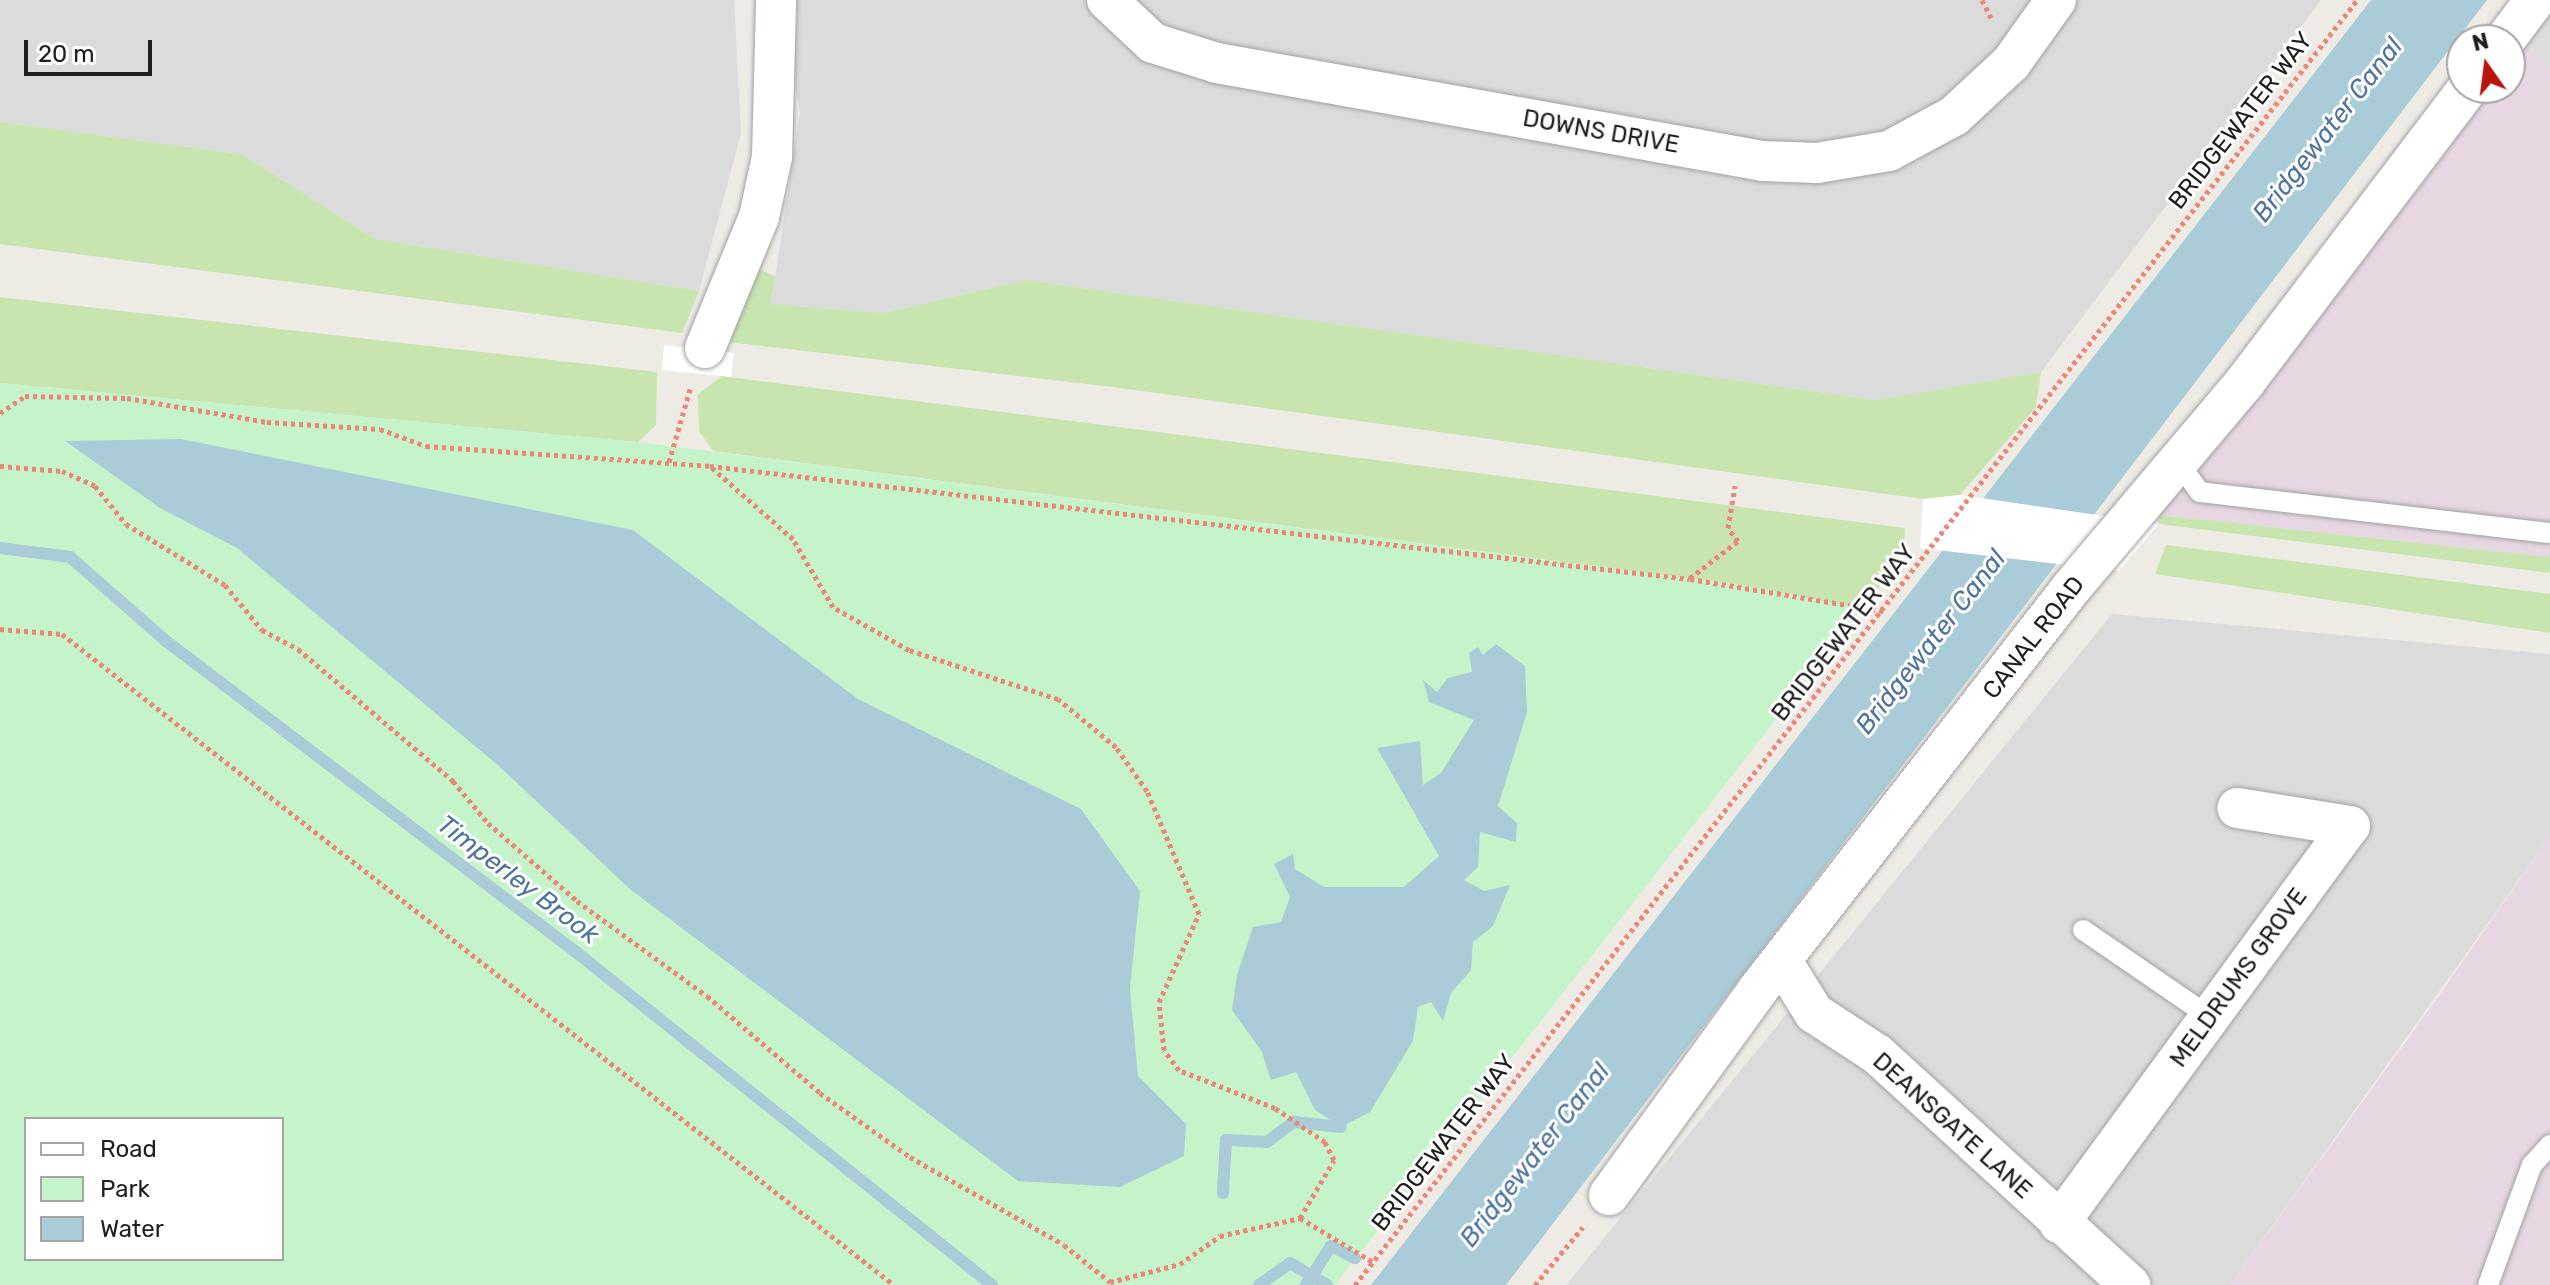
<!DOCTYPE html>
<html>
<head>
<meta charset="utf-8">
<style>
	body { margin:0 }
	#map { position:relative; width:2550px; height:1285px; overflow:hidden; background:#eeebe5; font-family:Rubik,sans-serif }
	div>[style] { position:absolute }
	.residential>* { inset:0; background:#dcdbdb }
	.industrial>* { inset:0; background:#e6d7e3 }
	.grass>* { inset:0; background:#c8e4af }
	.park>* { inset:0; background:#c5f4ca }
	.parking>* { inset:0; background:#dedede }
	.water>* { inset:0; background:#a9ccd8 }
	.pier>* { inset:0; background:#fff }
	.stream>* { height:12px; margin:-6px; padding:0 6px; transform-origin:6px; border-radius:6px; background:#a9ccd8 }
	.path>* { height:5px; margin-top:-2.5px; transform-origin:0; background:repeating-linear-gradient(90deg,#ee8576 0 4px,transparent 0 8px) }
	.roads { filter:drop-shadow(0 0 2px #a2a2a2) drop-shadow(0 0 2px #a2a2a2) }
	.service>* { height:20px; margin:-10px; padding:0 10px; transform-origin:10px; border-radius:10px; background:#fff }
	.minor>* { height:40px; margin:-20px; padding:0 20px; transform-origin:20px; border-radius:20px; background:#fff }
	span { translate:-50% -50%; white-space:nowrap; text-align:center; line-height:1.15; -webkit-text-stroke:6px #fff; paint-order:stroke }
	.street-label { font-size:24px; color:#1e1e1e }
	.water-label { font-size:26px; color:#4f759e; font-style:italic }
	.legend { position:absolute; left:24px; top:1117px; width:260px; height:144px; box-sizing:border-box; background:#fff; border:2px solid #a5a5a5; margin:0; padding:10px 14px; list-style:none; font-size:24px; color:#1e1e1e }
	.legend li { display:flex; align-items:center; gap:16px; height:40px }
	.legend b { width:40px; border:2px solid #a5a5a5 }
	.north { position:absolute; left:2446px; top:24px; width:80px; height:80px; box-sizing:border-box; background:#fff; border:2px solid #a5a5a5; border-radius:50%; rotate:346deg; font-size:22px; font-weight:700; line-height:32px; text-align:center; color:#1e1e1e }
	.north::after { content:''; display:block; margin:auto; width:28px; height:36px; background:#ba1411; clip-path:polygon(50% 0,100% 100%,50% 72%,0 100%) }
	.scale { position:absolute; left:24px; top:40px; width:128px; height:36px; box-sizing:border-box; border:4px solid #1e1e1e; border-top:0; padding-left:10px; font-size:24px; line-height:28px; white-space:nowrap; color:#1e1e1e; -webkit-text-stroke:6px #fff; paint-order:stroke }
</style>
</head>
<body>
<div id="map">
	<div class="residential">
		<i style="clip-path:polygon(0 0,734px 0,741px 133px,699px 291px,375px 239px,242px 154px,0 122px)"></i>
		<i style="clip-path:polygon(780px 0,2321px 0,2041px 372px,1876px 400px,1026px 280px,883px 313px,771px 304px,800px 112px)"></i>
		<i style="clip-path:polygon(2112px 614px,2550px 654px,2550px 836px,2230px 1285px,1566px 1285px)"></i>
	</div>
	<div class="industrial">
		<i style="clip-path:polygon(2550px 6px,2550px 557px,2159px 515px,2488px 88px,2510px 88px,2510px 59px)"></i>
		<i style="clip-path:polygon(2550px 836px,2550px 1285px,2230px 1285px,2434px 1003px)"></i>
	</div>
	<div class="grass">
		<i style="clip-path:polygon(0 122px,242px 154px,375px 239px,699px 291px,682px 333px,0 244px)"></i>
		<i style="clip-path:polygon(750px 266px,775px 276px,771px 304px,883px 313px,1026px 280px,1876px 400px,2041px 372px,2036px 407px,1960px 495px,1923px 499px,1113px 387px,719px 341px)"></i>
		<i style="clip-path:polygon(0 297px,657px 372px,656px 425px,638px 442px,0 383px)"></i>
		<i style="clip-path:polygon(722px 376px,1905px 528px,1904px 556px,1862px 609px,1748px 586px,713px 451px,699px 431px,698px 394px)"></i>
		<i style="clip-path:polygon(2159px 515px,2550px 557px,2550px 573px,2159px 524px)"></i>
		<i style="clip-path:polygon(2166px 545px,2550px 594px,2550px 633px,2155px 574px)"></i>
	</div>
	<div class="park">
		<i style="clip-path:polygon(evenodd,0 383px,638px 442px,1748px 586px,1862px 609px,1335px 1285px,0 1285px,0 383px,26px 1119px,282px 1119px,282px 1259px,26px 1259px,26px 1119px)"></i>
	</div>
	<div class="parking">
		<i style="clip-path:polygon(2550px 6px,2550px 68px,2521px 44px)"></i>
	</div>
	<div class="water">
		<i style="clip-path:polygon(2371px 0,2487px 0,1506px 1285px,1371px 1285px)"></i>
		<i style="clip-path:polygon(181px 439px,633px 530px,858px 699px,1081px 809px,1140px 891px,1130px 989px,1138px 1076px,1186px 1124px,1184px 1156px,1120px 1187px,1018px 1181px,631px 890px,499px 766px,237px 548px,160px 508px,65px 441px)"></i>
		<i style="clip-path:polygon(1496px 644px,1525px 666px,1527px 712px,1498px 806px,1517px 823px,1516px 842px,1480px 832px,1478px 867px,1464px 880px,1484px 891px,1510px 885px,1493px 926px,1473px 942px,1471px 970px,1451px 993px,1443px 1021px,1431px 1002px,1418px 1007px,1413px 1041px,1370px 1112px,1341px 1127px,1315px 1110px,1296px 1072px,1271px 1080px,1262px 1052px,1232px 1010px,1237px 975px,1253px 927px,1281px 922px,1290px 897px,1274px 864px,1293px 854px,1295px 869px,1324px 887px,1404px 887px,1439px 856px,1377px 748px,1420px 741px,1423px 785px,1441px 773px,1474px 720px,1429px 702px,1423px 680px,1437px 692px,1448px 678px,1472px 672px,1469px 653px,1478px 647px,1483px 655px)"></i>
	</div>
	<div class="pier">
		<i style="clip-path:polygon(664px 345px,734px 353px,731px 377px,662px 370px)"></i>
		<i style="clip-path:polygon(1960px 495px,2159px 524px,2119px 571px,1920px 548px,1923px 499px)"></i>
	</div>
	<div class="stream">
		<i style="left:0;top:548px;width:71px;rotate:7.3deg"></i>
		<i style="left:70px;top:557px;width:128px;rotate:41.2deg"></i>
		<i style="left:166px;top:641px;width:515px;rotate:37.18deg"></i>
		<i style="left:576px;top:952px;width:533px;rotate:38.68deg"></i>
		<i style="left:1223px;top:1193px;width:53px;rotate:-86.8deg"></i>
		<i style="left:1226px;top:1140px;width:41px;rotate:2.8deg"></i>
		<i style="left:1267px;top:1142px;width:34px;rotate:-37deg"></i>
		<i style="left:1294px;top:1122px;width:47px;rotate:6.1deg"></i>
		<i style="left:1259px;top:1285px;width:38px;rotate:-35deg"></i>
		<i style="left:1290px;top:1263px;width:43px;rotate:30.7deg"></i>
		<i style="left:1306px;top:1285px;width:46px;rotate:-57.3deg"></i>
		<i style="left:1331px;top:1246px;width:27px;rotate:27deg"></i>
	</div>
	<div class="path">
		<i style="left:1982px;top:0;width:20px;rotate:63deg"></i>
		<i style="left:0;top:413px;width:30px;rotate:-34deg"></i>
		<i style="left:25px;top:396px;width:102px;rotate:1.1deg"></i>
		<i style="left:127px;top:398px;width:142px;rotate:9.7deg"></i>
		<i style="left:267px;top:422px;width:113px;rotate:3.5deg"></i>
		<i style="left:380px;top:429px;width:49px;rotate:20.3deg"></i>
		<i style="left:426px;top:446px;width:285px;rotate:4deg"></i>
		<i style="left:710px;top:466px;width:986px;rotate:6.58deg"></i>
		<i style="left:1690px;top:579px;width:197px;rotate:9.4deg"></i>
		<i style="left:669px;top:462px;width:79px;rotate:-73.9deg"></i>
		<i style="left:0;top:466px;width:62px;rotate:4.6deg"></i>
		<i style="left:62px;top:471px;width:36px;rotate:24deg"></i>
		<i style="left:95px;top:486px;width:49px;rotate:50.8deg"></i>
		<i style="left:126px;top:524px;width:116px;rotate:31.6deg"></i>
		<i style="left:225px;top:585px;width:58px;rotate:50.6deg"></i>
		<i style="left:262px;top:630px;width:41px;rotate:27.8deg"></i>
		<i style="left:298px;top:649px;width:204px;rotate:40.4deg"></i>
		<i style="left:453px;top:781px;width:55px;rotate:50.2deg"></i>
		<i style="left:488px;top:823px;width:118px;rotate:41.2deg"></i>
		<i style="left:577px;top:901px;width:161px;rotate:36.2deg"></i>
		<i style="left:707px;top:996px;width:149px;rotate:40.6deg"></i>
		<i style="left:820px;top:1093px;width:110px;rotate:35.4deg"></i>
		<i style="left:910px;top:1157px;width:177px;rotate:29.7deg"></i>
		<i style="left:1064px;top:1245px;width:59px;rotate:38.8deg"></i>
		<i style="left:1110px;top:1282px;width:72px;rotate:-14.4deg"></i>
		<i style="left:1180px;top:1264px;width:49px;rotate:-35deg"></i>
		<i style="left:1220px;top:1236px;width:82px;rotate:-12.7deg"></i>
		<i style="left:1300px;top:1218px;width:67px;rotate:-59.6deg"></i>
		<i style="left:1334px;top:1160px;width:20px;rotate:-117deg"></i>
		<i style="left:1325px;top:1142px;width:60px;rotate:-145.8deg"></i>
		<i style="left:1275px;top:1108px;width:103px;rotate:-158.4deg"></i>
		<i style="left:1179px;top:1070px;width:25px;rotate:-127deg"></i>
		<i style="left:1164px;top:1050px;width:48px;rotate:-95.9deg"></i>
		<i style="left:1159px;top:1002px;width:97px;rotate:-65.6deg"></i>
		<i style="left:1199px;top:914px;width:134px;rotate:-112.9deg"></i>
		<i style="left:1147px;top:791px;width:54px;rotate:-125.2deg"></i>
		<i style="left:1116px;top:747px;width:75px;rotate:-140.4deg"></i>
		<i style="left:1058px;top:699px;width:157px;rotate:-161.8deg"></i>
		<i style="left:909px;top:650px;width:87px;rotate:-150.5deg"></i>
		<i style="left:833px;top:607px;width:79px;rotate:-120.5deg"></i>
		<i style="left:793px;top:539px;width:111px;rotate:-138.7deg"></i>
		<i style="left:1690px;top:578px;width:61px;rotate:-37.6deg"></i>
		<i style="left:1738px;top:541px;width:16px;rotate:-128deg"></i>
		<i style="left:1728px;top:528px;width:43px;rotate:-80.5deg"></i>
		<i style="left:0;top:629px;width:62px;rotate:4.6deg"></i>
		<i style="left:62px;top:634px;width:1056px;rotate:38.04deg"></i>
		<i style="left:1300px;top:1218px;width:85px;rotate:31.1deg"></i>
		<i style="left:1355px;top:1285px;width:1629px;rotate:-52.05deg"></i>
		<i style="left:1535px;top:1285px;width:75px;rotate:-50.4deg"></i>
	</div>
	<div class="roads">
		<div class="service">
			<i style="left:2178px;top:462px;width:37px;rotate:54deg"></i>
			<i style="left:2200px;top:492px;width:352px;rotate:6.7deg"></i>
			<i style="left:2083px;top:930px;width:154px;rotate:34.4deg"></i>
			<i style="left:2488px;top:1285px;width:128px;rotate:-69.9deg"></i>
			<i style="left:2532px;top:1165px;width:27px;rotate:-48deg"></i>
		</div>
		<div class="minor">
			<i style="left:1107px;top:0;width:63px;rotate:43.1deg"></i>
			<i style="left:1153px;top:43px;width:67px;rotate:17.4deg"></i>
			<i style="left:1217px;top:63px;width:555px;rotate:10.18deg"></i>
			<i style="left:1763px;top:161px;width:54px;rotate:2.1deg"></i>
			<i style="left:1817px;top:163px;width:73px;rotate:-9.5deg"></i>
			<i style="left:1889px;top:151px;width:74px;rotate:-28.3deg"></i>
			<i style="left:1954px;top:116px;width:78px;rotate:-42.9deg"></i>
			<i style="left:2011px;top:63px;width:77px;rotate:-54.5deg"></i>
			<i style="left:2505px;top:40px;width:50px;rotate:-53.1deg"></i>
			<i style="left:705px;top:348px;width:142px;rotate:-67.6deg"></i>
			<i style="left:759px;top:217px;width:61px;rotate:-77.8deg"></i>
			<i style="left:772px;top:157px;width:157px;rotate:-88.5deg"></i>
			<i style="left:1783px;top:963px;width:59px;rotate:58.2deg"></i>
			<i style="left:1814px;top:1013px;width:75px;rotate:33.1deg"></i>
			<i style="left:1877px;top:1054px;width:343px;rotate:42.4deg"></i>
			<i style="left:1609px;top:1195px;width:252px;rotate:-54deg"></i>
			<i style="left:1757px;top:991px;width:512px;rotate:-52.06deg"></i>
			<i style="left:2072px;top:587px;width:268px;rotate:-49.8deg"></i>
			<i style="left:2245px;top:382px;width:369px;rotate:-52.8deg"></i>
			<i style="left:2059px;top:1223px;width:492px;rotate:-53.8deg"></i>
			<i style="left:2350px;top:826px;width:114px;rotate:-170.9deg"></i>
		</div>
	</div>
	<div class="street-label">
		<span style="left:2241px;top:121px;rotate:-52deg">BRIDGEWATER WAY</span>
		<span style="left:1601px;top:132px;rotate:10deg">DOWNS DRIVE</span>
		<span style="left:1844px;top:633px;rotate:-52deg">BRIDGEWATER WAY</span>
		<span style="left:2034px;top:638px;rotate:-52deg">CANAL ROAD</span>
		<span style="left:2239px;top:978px;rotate:-54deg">MELDRUMS GROVE</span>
		<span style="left:1952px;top:1126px;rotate:42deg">DEANSGATE LANE</span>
		<span style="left:1444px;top:1143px;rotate:-52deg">BRIDGEWATER WAY</span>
	</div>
	<div class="water-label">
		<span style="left:2328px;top:130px;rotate:-52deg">Bridgewater Canal</span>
		<span style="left:1931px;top:642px;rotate:-52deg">Bridgewater Canal</span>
		<span style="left:518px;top:880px;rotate:37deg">Timperley Brook</span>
		<span style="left:1535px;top:1155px;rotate:-52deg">Bridgewater Canal</span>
	</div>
	<ul class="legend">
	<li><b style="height:10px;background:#fff"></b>Road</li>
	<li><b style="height:22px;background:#c5f4ca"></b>Park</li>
	<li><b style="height:22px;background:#a9ccd8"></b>Water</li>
	</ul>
	<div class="north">N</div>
	<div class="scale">20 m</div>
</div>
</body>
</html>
